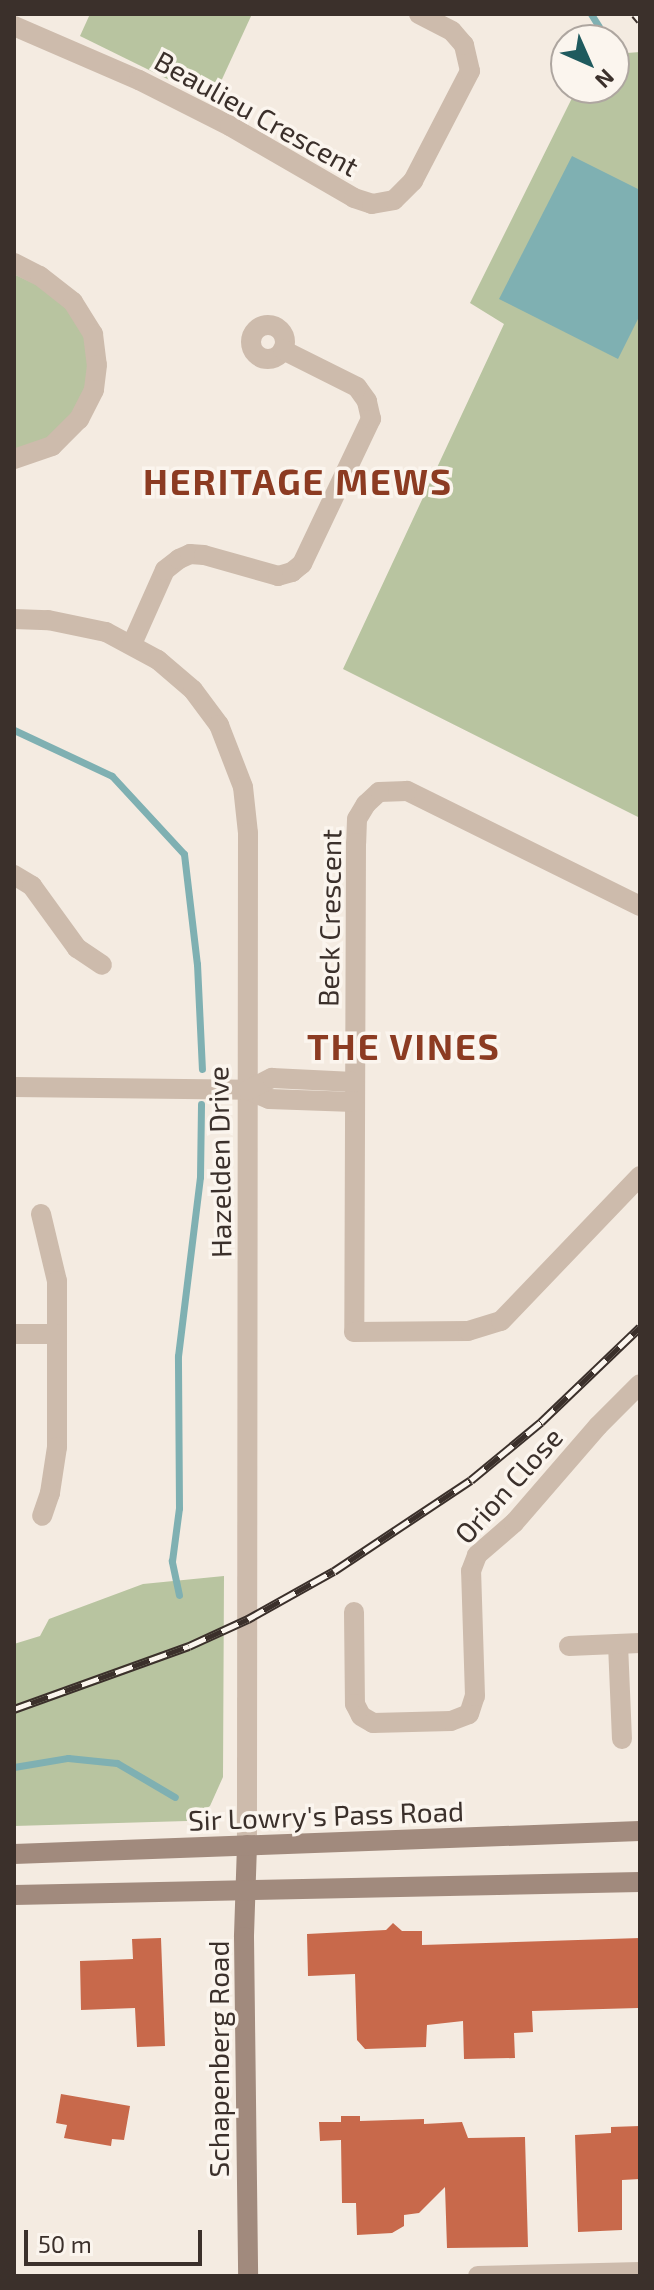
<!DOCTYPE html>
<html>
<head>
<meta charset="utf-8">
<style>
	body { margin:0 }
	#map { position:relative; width:654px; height:2290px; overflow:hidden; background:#f4ebe1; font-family:"Exo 2",sans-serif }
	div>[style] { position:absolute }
	.green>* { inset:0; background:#b8c4a0 }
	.water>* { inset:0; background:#7fb0b2 }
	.stream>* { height:7px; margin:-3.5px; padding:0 3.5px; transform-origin:3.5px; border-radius:3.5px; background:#7fb0b2 }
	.building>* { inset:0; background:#c8694b }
	.street>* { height:20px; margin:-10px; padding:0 10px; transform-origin:10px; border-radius:10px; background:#cdbbac }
	.street>.ring { margin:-10px; padding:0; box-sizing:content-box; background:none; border:20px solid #cdbbac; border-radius:50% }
	.secondary>* { height:20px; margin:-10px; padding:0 10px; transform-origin:10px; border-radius:10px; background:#a18a7d }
	.rail>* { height:9px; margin-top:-4.5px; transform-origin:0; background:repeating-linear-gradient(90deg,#fbf5ee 0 18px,#3b302b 0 36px); box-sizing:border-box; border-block:2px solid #3b302b }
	span { translate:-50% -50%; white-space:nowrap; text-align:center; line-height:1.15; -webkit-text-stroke:7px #fbf5ee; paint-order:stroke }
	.street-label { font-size:28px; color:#3b302b }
	.district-label { font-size:36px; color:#8c3b22; font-weight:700; letter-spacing:2px }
	.frame { position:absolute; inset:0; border:16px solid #3b302b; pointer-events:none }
	.north { position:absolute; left:550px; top:24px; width:80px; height:80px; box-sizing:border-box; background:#fbf5ee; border:2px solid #aea6a0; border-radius:50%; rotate:135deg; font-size:22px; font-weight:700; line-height:32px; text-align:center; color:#3b302b }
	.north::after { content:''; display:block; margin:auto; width:28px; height:36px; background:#1f5a5e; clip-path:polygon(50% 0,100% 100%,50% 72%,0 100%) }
	.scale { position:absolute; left:24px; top:2230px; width:178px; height:36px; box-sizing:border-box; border:4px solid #3b302b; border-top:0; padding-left:10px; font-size:24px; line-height:28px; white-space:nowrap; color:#3b302b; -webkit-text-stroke:6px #fbf5ee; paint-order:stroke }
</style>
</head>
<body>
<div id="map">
	<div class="green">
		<i style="clip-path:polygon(90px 14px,252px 14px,212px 101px,80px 36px)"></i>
		<i style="clip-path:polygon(640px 52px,640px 818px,343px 669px,504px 324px,470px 303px,577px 88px,614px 88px,614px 54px)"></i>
		<i style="clip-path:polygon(14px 274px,66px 299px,89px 336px,92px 386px,72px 426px,14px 467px)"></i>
		<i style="clip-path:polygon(224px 1576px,223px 1777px,210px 1806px,187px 1821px,14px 1826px,14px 1644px,40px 1636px,49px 1619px,143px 1584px)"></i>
	</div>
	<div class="water">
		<i style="clip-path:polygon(572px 156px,640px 190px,640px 315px,618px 359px,499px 299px)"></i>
	</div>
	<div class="stream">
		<i style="left:591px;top:14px;width:15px;rotate:58deg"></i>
		<i style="left:14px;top:730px;width:108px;rotate:25.1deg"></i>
		<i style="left:112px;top:776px;width:106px;rotate:47.3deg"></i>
		<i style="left:184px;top:854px;width:111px;rotate:83.3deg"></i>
		<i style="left:197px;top:964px;width:105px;rotate:87.3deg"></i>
		<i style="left:179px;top:1595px;width:35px;rotate:-102deg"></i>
		<i style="left:172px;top:1561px;width:53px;rotate:-82.5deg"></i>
		<i style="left:179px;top:1508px;width:152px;rotate:-90.4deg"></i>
		<i style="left:178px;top:1356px;width:180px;rotate:-83deg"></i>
		<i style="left:200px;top:1177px;width:73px;rotate:-89.2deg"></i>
		<i style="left:14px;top:1767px;width:55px;rotate:-9.5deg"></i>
		<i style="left:68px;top:1758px;width:49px;rotate:5.8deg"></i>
		<i style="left:117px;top:1763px;width:67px;rotate:30.4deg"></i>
	</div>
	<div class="building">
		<i style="clip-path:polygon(393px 1923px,402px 1931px,422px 1931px,422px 1945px,640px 1938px,638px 2008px,532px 2011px,533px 2032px,514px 2033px,515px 2058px,464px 2059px,463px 2021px,427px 2025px,426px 2047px,365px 2049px,357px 2040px,355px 1974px,308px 1976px,307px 1934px,386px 1930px)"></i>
		<i style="clip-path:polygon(161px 1938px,165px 2046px,137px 2047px,135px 2008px,81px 2010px,80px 1961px,133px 1959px,132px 1939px)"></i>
		<i style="clip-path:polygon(61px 2094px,130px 2106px,124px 2140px,112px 2139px,111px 2146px,64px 2138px,67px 2125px,56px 2123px)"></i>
		<i style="clip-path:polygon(341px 2116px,360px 2116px,360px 2121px,424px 2119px,424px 2124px,462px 2122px,468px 2138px,525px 2137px,528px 2247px,447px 2248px,445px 2187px,419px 2213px,404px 2215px,404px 2226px,392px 2233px,357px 2235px,356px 2203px,342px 2203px,341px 2140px,320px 2141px,319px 2122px,341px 2122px)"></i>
		<i style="clip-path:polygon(640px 2126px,640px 2179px,622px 2180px,622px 2230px,578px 2232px,575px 2135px,611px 2133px,611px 2127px)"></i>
	</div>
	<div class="street">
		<i style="left:14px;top:26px;width:136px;rotate:23.4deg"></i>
		<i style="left:139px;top:80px;width:102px;rotate:26.8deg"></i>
		<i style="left:230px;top:126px;width:143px;rotate:30.1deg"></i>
		<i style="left:354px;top:198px;width:19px;rotate:18deg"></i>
		<i style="left:372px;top:204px;width:22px;rotate:-10deg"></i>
		<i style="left:394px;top:200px;width:27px;rotate:-45deg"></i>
		<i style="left:413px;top:181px;width:124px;rotate:-62.6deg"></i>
		<i style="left:470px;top:71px;width:27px;rotate:-103deg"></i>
		<i style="left:464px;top:45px;width:18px;rotate:-131deg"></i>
		<i style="left:452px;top:31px;width:37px;rotate:-153deg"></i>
		<i style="left:14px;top:263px;width:29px;rotate:27deg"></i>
		<i style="left:40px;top:276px;width:42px;rotate:38.2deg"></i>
		<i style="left:73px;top:302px;width:38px;rotate:58deg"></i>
		<i style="left:93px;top:334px;width:31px;rotate:83deg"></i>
		<i style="left:97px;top:365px;width:25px;rotate:97deg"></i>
		<i style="left:94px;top:390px;width:33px;rotate:117deg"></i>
		<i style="left:79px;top:419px;width:38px;rotate:135deg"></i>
		<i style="left:52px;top:446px;width:40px;rotate:161.1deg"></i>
		<i class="ring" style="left:251px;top:325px;width:14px;height:14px"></i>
		<i style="left:14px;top:619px;width:34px;rotate:2deg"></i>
		<i style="left:48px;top:620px;width:59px;rotate:11.7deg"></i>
		<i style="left:106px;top:632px;width:59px;rotate:28.3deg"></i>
		<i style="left:158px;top:660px;width:46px;rotate:40.6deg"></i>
		<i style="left:193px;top:690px;width:44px;rotate:53.4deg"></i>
		<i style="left:219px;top:725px;width:66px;rotate:68.8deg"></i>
		<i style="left:243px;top:787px;width:46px;rotate:83.8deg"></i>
		<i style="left:248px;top:833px;width:1012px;rotate:90.06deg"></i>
		<i style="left:132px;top:644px;width:81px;rotate:-66deg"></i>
		<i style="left:165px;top:570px;width:18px;rotate:-38deg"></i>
		<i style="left:179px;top:559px;width:12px;rotate:-24deg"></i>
		<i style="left:190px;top:554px;width:14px;rotate:4deg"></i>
		<i style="left:204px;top:555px;width:77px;rotate:15.8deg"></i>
		<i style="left:278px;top:576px;width:15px;rotate:-16deg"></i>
		<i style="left:292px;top:572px;width:13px;rotate:-39deg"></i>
		<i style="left:302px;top:564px;width:161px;rotate:-64.6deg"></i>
		<i style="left:371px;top:419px;width:18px;rotate:-103deg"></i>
		<i style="left:367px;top:401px;width:17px;rotate:-126deg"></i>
		<i style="left:357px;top:387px;width:83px;rotate:-153.4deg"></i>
		<i style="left:14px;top:875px;width:21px;rotate:31deg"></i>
		<i style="left:32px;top:886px;width:77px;rotate:54deg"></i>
		<i style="left:77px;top:948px;width:30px;rotate:34deg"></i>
		<i style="left:640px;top:906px;width:260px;rotate:-153.7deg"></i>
		<i style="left:407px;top:791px;width:28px;rotate:178deg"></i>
		<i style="left:379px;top:792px;width:18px;rotate:137deg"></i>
		<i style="left:366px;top:804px;width:17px;rotate:121deg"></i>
		<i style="left:357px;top:819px;width:24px;rotate:92deg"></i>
		<i style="left:356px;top:843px;width:489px;rotate:90.2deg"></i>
		<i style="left:354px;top:1332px;width:114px;rotate:-0.5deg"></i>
		<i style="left:468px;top:1331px;width:34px;rotate:-17deg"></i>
		<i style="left:501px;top:1321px;width:201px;rotate:-46.2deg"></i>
		<i style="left:14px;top:1087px;width:234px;rotate:0.7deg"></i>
		<i style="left:248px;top:1090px;width:23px;rotate:23deg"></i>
		<i style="left:269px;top:1099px;width:85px;rotate:2deg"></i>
		<i style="left:248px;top:1090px;width:27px;rotate:-27deg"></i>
		<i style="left:272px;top:1078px;width:82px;rotate:2.8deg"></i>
		<i style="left:41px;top:1214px;width:69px;rotate:76.6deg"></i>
		<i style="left:57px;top:1281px;width:166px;rotate:90deg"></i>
		<i style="left:57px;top:1447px;width:47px;rotate:98.7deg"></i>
		<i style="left:50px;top:1493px;width:24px;rotate:109deg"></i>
		<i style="left:14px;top:1334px;width:43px"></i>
		<i style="left:354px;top:1612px;width:92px;rotate:89.4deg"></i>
		<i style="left:355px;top:1704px;width:13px;rotate:63deg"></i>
		<i style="left:361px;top:1716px;width:14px;rotate:30deg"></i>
		<i style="left:373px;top:1723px;width:78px;rotate:-1.5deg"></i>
		<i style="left:451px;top:1721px;width:19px;rotate:-21deg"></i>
		<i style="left:469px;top:1714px;width:19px;rotate:-72deg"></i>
		<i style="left:475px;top:1696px;width:125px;rotate:-91.8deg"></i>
		<i style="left:471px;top:1571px;width:17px;rotate:-69deg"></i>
		<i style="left:477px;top:1555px;width:49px;rotate:-40.9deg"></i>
		<i style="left:514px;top:1523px;width:128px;rotate:-49.1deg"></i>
		<i style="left:598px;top:1426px;width:59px;rotate:-45deg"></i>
		<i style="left:618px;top:1644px;width:95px;rotate:87.6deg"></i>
		<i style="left:569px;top:1646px;width:71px;rotate:-2.4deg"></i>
		<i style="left:478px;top:2276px;width:162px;rotate:-1.4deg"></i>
	</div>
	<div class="secondary">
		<i style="left:247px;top:1845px;width:92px;rotate:91.9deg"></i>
		<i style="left:244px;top:1937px;width:339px;rotate:89.3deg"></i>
		<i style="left:14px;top:1854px;width:626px;rotate:-2.1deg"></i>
		<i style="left:14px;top:1895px;width:626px;rotate:-1.19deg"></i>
	</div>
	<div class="rail">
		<i style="left:635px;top:14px;width:8px;rotate:50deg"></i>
		<i style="left:14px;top:1709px;width:186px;rotate:-19.8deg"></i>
		<i style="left:189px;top:1646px;width:65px;rotate:-24.6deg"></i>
		<i style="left:248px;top:1619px;width:98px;rotate:-29.2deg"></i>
		<i style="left:334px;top:1571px;width:164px;rotate:-33.6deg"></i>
		<i style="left:471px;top:1480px;width:91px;rotate:-39.6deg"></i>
		<i style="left:541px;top:1422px;width:137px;rotate:-43.8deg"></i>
	</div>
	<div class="street-label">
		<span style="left:257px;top:113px;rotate:29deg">Beaulieu Crescent</span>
		<span style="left:329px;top:918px;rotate:-89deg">Beck Crescent</span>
		<span style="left:219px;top:1162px;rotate:-91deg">Hazelden Drive</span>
		<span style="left:508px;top:1485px;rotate:-48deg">Orion Close</span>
		<span style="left:326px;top:1815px;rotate:-2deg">Sir Lowry's Pass Road</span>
		<span style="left:218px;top:2059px;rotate:-90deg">Schapenberg Road</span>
	</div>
	<div class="district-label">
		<span style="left:298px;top:481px">HERITAGE MEWS</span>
		<span style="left:404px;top:1046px">THE VINES</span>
	</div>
	<div class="frame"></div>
	<div class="north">N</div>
	<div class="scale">50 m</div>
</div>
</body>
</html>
